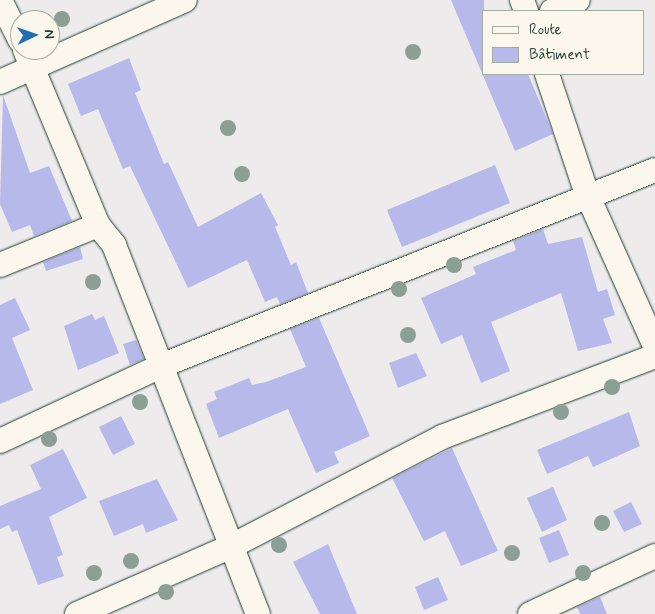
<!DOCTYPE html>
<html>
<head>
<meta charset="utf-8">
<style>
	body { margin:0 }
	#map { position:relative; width:655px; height:614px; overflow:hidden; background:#edebec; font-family:Mynerve,sans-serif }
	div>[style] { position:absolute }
	.building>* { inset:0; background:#b7b9ea }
	.roads { filter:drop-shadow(0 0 1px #1f3d34) drop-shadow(0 0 1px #1f3d34) }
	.street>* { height:24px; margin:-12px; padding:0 12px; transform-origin:12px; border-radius:12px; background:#fbf7ec }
	.trees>* { width:16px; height:16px; margin:-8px; border-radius:50%; background:#8b9f95 }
	span { translate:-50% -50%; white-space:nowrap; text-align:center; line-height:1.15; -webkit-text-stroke:4px #fbf7ec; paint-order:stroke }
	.legend { position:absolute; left:482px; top:10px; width:162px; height:65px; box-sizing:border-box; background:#fbf7ec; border:1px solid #a3ada2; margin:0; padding:6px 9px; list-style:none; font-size:15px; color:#1f3d34 }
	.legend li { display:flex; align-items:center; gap:10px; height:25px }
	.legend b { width:25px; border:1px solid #a3ada2 }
	.north { position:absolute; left:10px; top:10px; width:50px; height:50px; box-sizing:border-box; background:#fbf7ec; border:1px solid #a3ada2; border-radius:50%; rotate:87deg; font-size:14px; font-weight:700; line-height:20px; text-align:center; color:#1f3d34 }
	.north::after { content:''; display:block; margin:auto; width:18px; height:22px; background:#1f6fb2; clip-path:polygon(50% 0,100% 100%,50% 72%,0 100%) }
</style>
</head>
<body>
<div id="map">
	<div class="building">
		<i style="clip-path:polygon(451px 0,484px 0,484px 74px,528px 74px,553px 134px,515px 151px)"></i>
		<i style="clip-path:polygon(129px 58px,141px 90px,135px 93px,164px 164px,168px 162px,198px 227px,261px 193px,278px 225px,275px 227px,291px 265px,296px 262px,308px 293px,280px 304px,277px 297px,265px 302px,247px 260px,188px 288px,130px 166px,123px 169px,98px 109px,81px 116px,68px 84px)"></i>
		<i style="clip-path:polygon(3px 95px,30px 173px,49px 166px,72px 221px,34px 236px,30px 225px,12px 232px,0 204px)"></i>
		<i style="clip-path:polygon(495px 165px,510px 203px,402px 247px,387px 210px)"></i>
		<i style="clip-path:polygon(543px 229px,548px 244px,582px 237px,598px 292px,607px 289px,615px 315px,603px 319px,612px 343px,578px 351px,561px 293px,491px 322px,510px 371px,481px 383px,462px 335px,441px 344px,421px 298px,476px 274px,473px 267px,516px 250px,513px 241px)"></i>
		<i style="clip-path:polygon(80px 247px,83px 259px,46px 271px,43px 262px)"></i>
		<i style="clip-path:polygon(15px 298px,30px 330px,12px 338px,33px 390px,0 404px,0 305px)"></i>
		<i style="clip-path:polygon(92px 314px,95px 320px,104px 316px,119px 353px,78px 370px,64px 326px)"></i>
		<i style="clip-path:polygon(319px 318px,370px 436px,334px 452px,339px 463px,316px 473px,288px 409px,219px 438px,206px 404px,217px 399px,214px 392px,249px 378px,252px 385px,266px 382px,306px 367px,290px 329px)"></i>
		<i style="clip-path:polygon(136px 340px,144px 359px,130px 365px,123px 344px)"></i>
		<i style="clip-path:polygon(416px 353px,427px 376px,398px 388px,389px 363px)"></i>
		<i style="clip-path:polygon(629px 412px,640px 446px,593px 467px,588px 456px,547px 474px,537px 450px)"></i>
		<i style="clip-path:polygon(121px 416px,135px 444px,113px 455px,99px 427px)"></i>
		<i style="clip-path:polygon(452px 448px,498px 551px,461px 566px,445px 531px,424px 541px,392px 478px)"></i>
		<i style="clip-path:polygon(63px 449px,87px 498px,49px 517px,63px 555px,57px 557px,64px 576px,38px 585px,17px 530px,12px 532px,9px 525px,0 529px,0 506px,41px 489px,30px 465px)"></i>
		<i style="clip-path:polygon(157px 479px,178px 520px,146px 533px,143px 524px,114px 536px,99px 501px)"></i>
		<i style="clip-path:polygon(553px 487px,567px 520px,542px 532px,527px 498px)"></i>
		<i style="clip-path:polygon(631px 502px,642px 524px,624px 532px,613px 511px)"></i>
		<i style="clip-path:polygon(559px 530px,569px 555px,549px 563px,539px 538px)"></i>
		<i style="clip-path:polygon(328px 544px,357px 614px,320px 614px,293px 562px)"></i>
		<i style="clip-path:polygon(438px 577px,448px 600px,424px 610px,415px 587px)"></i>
		<i style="clip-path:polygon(600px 597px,607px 614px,580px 614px,577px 607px)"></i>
	</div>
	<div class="roads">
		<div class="street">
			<i style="left:0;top:0;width:45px;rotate:63.4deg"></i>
			<i style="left:522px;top:0;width:12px;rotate:70deg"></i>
			<i style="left:552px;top:11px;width:28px;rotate:-23deg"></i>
			<i style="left:25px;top:50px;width:190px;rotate:67.4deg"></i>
			<i style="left:98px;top:225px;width:26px;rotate:51deg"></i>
			<i style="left:114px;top:245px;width:396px;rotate:68.7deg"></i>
			<i style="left:547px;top:74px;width:126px;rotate:71.6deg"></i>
			<i style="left:587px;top:194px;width:167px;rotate:65.9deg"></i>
			<i style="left:0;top:82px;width:202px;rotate:-23.9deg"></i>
			<i style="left:0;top:265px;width:106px;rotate:-22.2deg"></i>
			<i style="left:0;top:441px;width:180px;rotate:-25deg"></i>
			<i style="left:163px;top:365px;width:529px;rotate:-21.62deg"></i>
			<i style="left:77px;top:614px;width:169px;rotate:-23.7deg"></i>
			<i style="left:232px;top:546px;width:237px;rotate:-27.4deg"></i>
			<i style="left:442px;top:437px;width:228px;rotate:-20.8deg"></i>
			<i style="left:530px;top:614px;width:138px;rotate:-24.9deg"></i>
		</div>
	</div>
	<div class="trees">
		<i style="left:62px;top:19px"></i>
		<i style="left:413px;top:52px"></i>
		<i style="left:228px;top:128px"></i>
		<i style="left:242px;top:174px"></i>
		<i style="left:454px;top:265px"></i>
		<i style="left:93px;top:282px"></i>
		<i style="left:399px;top:289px"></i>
		<i style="left:408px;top:335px"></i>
		<i style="left:612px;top:387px"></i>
		<i style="left:140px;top:402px"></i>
		<i style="left:561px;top:412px"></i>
		<i style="left:49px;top:439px"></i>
		<i style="left:602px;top:523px"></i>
		<i style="left:279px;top:545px"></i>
		<i style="left:512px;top:553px"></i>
		<i style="left:131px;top:561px"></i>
		<i style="left:94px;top:573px"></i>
		<i style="left:583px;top:573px"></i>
		<i style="left:166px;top:592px"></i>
	</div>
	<ul class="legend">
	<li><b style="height:6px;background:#fbf7ec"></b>Route</li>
	<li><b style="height:14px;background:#b7b9ea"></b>Bâtiment</li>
	</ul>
	<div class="north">N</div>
</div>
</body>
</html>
